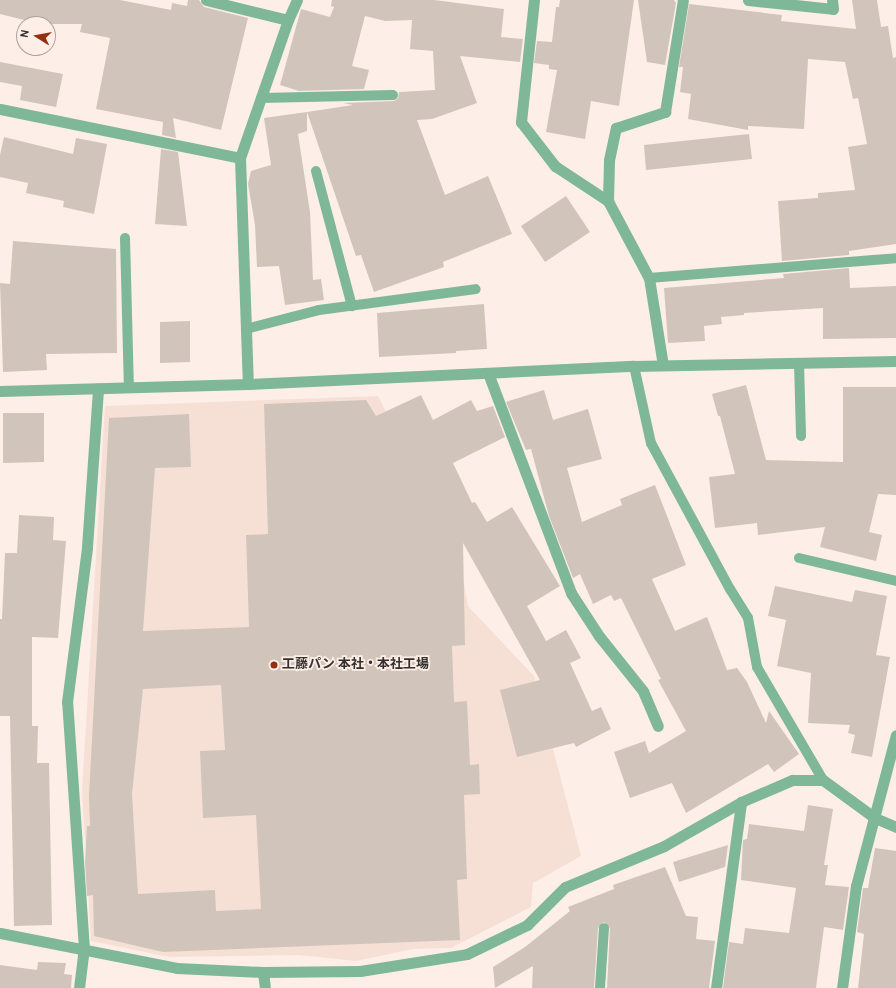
<!DOCTYPE html>
<html>
<head>
<meta charset="utf-8">
<style>
	body { margin:0 }
	#map { position:relative; width:896px; height:988px; overflow:hidden; background:#fdeee7; font-family:Overpass,"Noto Sans JP",sans-serif }
	div>[style] { position:absolute }
	.built>* { inset:0; background:#f6e0d5 }
	.building>* { inset:0; background:#d1c5bb }
	.service>* { height:10px; margin:-5px; padding:0 5px; transform-origin:5px; border-radius:5px; background:#7fb799 }
	.minor>* { height:11px; margin:-5.5px; padding:0 5.5px; transform-origin:5.5px; border-radius:5.5px; background:#7fb799 }
	.tertiary>* { height:11px; margin:-5.5px; padding:0 5.5px; transform-origin:5.5px; border-radius:5.5px; background:#7fb799 }
	.dots>* { width:11px; height:11px; translate:-50% -50%; box-sizing:border-box; border:2px solid #fdeee7; border-radius:50% }
	span { translate:-50% -50%; white-space:nowrap; text-align:center; line-height:1.15; -webkit-text-stroke:3.5px #fdeee7; paint-order:stroke }
	.poi-label { font-size:13px; color:#352f2d; font-weight:700 }
	.left { translate:0 -50%; text-align:left }
	.north { position:absolute; left:16px; top:16px; width:40px; height:40px; box-sizing:border-box; background:#fdeee7; border:1px solid #ada29d; border-radius:50%; rotate:281deg; font-size:11px; font-weight:700; line-height:16px; text-align:center; color:#352f2d }
	.north::after { content:''; display:block; margin:auto; width:14px; height:18px; background:#962e11; clip-path:polygon(50% 0,100% 100%,50% 72%,0 100%) }
</style>
</head>
<body>
<div id="map">
	<div class="built">
		<i style="clip-path:polygon(378px 396px,458px 549px,468px 606px,534px 676px,581px 856px,533px 883px,531px 907px,451px 948px,413px 949px,356px 961px,299px 955px,169px 957px,91px 941px,82px 791px,105px 406px)"></i>
	</div>
	<div class="building">
		<i style="clip-path:polygon(0 0,120px 0,171px 10px,172px 3px,187px 6px,188px 0,199px 0,204px 7px,248px 18px,221px 130px,173px 118px,176px 138px,162px 135px,163px 122px,96px 109px,110px 38px,80px 32px,82px 24px,40px 24px,0 14px)"></i>
		<i style="clip-path:polygon(332px 0,434px 0,504px 9px,501px 37px,523px 39px,520px 62px,460px 56px,477px 103px,432px 119px,417px 120px,445px 195px,488px 176px,512px 234px,443px 262px,444px 267px,374px 292px,361px 255px,356px 256px,307px 112px,353px 105px,343px 103px,394px 101px,398px 98px,399px 92px,435px 90px,433px 51px,410px 49px,412px 20px,385px 21px,365px 16px,352px 66px,369px 70px,364px 89px,299px 91px,280px 85px,301px 9px,330px 17px,334px 7px,331px 6px)"></i>
		<i style="clip-path:polygon(560px 0,634px 0,619px 106px,591px 101px,585px 139px,546px 132px,557px 70px,549px 69px,549px 65px,534px 63px,537px 41px,552px 42px,556px 7px,559px 7px)"></i>
		<i style="clip-path:polygon(638px 0,674px 0,676px 3px,665px 65px,647px 62px)"></i>
		<i style="clip-path:polygon(852px 0,877px 0,881px 27px,888px 26px,893px 58px,896px 57px,896px 244px,849px 251px,849px 255px,782px 261px,778px 201px,818px 198px,818px 193px,855px 190px,848px 147px,867px 144px,858px 98px,853px 99px,845px 62px,808px 59px,804px 129px,748px 126px,748px 130px,688px 119px,691px 94px,680px 92px,683px 67px,679px 67px,689px 4px,782px 15px,781px 21px,856px 29px)"></i>
		<i style="clip-path:polygon(0 62px,63px 74px,56px 107px,20px 100px,22px 86px,0 82px)"></i>
		<i style="clip-path:polygon(307px 112px,307px 131px,298px 134px,310px 212px,313px 280px,321px 279px,324px 300px,285px 305px,279px 266px,257px 267px,255px 225px,248px 184px,251px 171px,271px 165px,264px 118px)"></i>
		<i style="clip-path:polygon(749px 134px,752px 159px,646px 170px,644px 145px)"></i>
		<i style="clip-path:polygon(4px 137px,73px 154px,76px 138px,107px 144px,94px 214px,63px 207px,64px 201px,26px 193px,28px 183px,0 177px,0 155px)"></i>
		<i style="clip-path:polygon(161px 149px,178px 152px,187px 226px,155px 224px)"></i>
		<i style="clip-path:polygon(566px 196px,590px 232px,545px 262px,521px 226px)"></i>
		<i style="clip-path:polygon(13px 241px,116px 249px,117px 353px,46px 354px,47px 370px,3px 372px,0 283px,10px 284px)"></i>
		<i style="clip-path:polygon(849px 268px,850px 288px,896px 286px,896px 338px,823px 339px,823px 308px,744px 313px,744px 315px,721px 317px,722px 324px,704px 326px,705px 341px,668px 343px,664px 288px,784px 278px,783px 274px)"></i>
		<i style="clip-path:polygon(484px 304px,487px 349px,456px 351px,456px 353px,379px 357px,377px 313px)"></i>
		<i style="clip-path:polygon(190px 321px,190px 362px,160px 363px,160px 322px)"></i>
		<i style="clip-path:polygon(746px 385px,766px 460px,843px 462px,843px 387px,896px 387px,896px 495px,878px 494px,869px 532px,882px 535px,876px 561px,820px 547px,825px 527px,758px 535px,757px 523px,715px 528px,709px 477px,735px 474px,720px 416px,718px 416px,712px 394px)"></i>
		<i style="clip-path:polygon(544px 390px,553px 420px,588px 409px,602px 459px,567px 468px,582px 522px,622px 505px,620px 499px,655px 485px,686px 565px,652px 579px,675px 631px,707px 617px,727px 670px,737px 668px,747px 682px,766px 723px,769px 711px,799px 754px,774px 772px,768px 764px,686px 813px,672px 783px,630px 798px,614px 752px,645px 741px,649px 753px,686px 731px,658px 680px,661px 679px,621px 598px,614px 601px,611px 595px,593px 604px,580px 574px,573px 578px,549px 516px,531px 449px,526px 450px,506px 402px)"></i>
		<i style="clip-path:polygon(evenodd,421px 395px,433px 420px,471px 400px,477px 411px,493px 406px,505px 437px,453px 463px,472px 503px,475px 502px,487px 522px,512px 507px,560px 586px,527px 606px,546px 641px,566px 630px,581px 658px,570px 663px,592px 711px,601px 707px,611px 729px,576px 747px,574px 743px,517px 757px,500px 690px,540px 680px,463px 543px,465px 645px,452px 646px,454px 702px,467px 701px,470px 765px,479px 764px,480px 794px,464px 795px,467px 879px,457px 880px,460px 940px,163px 952px,94px 936px,93px 895px,87px 896px,85px 863px,87px 826px,90px 826px,89px 796px,109px 418px,189px 414px,191px 467px,155px 468px,143px 631px,249px 627px,246px 535px,268px 534px,264px 404px,366px 400px,376px 416px,421px 395px,221px 685px,225px 750px,200px 751px,203px 818px,256px 815px,261px 909px,216px 911px,215px 890px,138px 894px,132px 794px,143px 689px,221px 685px)"></i>
		<i style="clip-path:polygon(3px 413px,44px 413px,44px 462px,3px 463px)"></i>
		<i style="clip-path:polygon(19px 515px,54px 517px,53px 540px,66px 541px,58px 638px,32px 637px,32px 726px,38px 726px,37px 763px,49px 763px,52px 925px,14px 926px,10px 716px,0 716px,0 619px,2px 619px,5px 553px,17px 553px)"></i>
		<i style="clip-path:polygon(775px 586px,852px 602px,855px 590px,887px 596px,876px 655px,890px 657px,872px 757px,851px 753px,855px 735px,848px 733px,850px 725px,808px 723px,811px 673px,777px 666px,786px 620px,768px 616px)"></i>
		<i style="clip-path:polygon(808px 805px,833px 809px,824px 865px,828px 865px,825px 885px,849px 887px,843px 930px,824px 927px,816px 988px,723px 988px,729px 942px,743px 944px,745px 928px,789px 933px,796px 888px,741px 880px,743px 840px,747px 839px,749px 824px,804px 831px)"></i>
		<i style="clip-path:polygon(728px 845px,725px 867px,679px 882px,673px 862px)"></i>
		<i style="clip-path:polygon(875px 848px,896px 851px,896px 988px,858px 988px,864px 934px,857px 932px,863px 888px,868px 888px)"></i>
		<i style="clip-path:polygon(665px 867px,686px 916px,698px 917px,696px 939px,715px 941px,709px 988px,607px 988px,610px 928px,604px 922px,598px 928px,594px 988px,532px 988px,533px 966px,495px 988px,493px 967px,525px 947px,570px 911px,568px 907px,614px 889px,613px 885px)"></i>
		<i style="clip-path:polygon(38px 962px,66px 963px,64px 974px,72px 975px,71px 988px,0 988px,0 965px,37px 970px)"></i>
	</div>
	<div class="service">
		<i style="left:261px;top:98px;width:132px;rotate:-1.3deg"></i>
		<i style="left:316px;top:171px;width:140px;rotate:75.1deg"></i>
		<i style="left:125px;top:238px;width:149px;rotate:88.5deg"></i>
		<i style="left:649px;top:278px;width:248px;rotate:-4.6deg"></i>
		<i style="left:246px;top:329px;width:75px;rotate:-14.6deg"></i>
		<i style="left:319px;top:310px;width:158px;rotate:-7.6deg"></i>
		<i style="left:799px;top:363px;width:73px;rotate:88.4deg"></i>
		<i style="left:634px;top:366px;width:79px;rotate:77.6deg"></i>
		<i style="left:651px;top:443px;width:166px;rotate:61.6deg"></i>
		<i style="left:730px;top:589px;width:34px;rotate:58deg"></i>
		<i style="left:748px;top:618px;width:50px;rotate:79.6deg"></i>
		<i style="left:757px;top:667px;width:131px;rotate:59.7deg"></i>
		<i style="left:799px;top:558px;width:100px;rotate:13.3deg"></i>
		<i style="left:600px;top:988px;width:60px;rotate:-86.2deg"></i>
	</div>
	<div class="minor">
		<i style="left:206px;top:0;width:84px;rotate:13.7deg"></i>
		<i style="left:288px;top:20px;width:146px;rotate:109.2deg"></i>
		<i style="left:240px;top:158px;width:226px;rotate:88deg"></i>
		<i style="left:534px;top:0;width:123px;rotate:96.1deg"></i>
		<i style="left:521px;top:122px;width:56px;rotate:52.3deg"></i>
		<i style="left:555px;top:166px;width:64px;rotate:33.4deg"></i>
		<i style="left:608px;top:201px;width:87px;rotate:62deg"></i>
		<i style="left:649px;top:278px;width:88px;rotate:80.9deg"></i>
		<i style="left:748px;top:0;width:85px;rotate:6deg"></i>
		<i style="left:833px;top:9px;width:9px;rotate:-96deg"></i>
		<i style="left:288px;top:20px;width:22px;rotate:-66deg"></i>
		<i style="left:0;top:109px;width:245px;rotate:11.5deg"></i>
		<i style="left:608px;top:201px;width:41px;rotate:-88.6deg"></i>
		<i style="left:609px;top:160px;width:33px;rotate:-78deg"></i>
		<i style="left:616px;top:128px;width:52px;rotate:-18.1deg"></i>
		<i style="left:665px;top:112px;width:113px;rotate:-80.9deg"></i>
		<i style="left:488px;top:373px;width:235px;rotate:69.3deg"></i>
		<i style="left:571px;top:593px;width:51px;rotate:56.9deg"></i>
		<i style="left:599px;top:636px;width:70px;rotate:51.3deg"></i>
		<i style="left:643px;top:691px;width:38px;rotate:67deg"></i>
		<i style="left:0;top:933px;width:180px;rotate:11.2deg"></i>
		<i style="left:177px;top:968px;width:86px;rotate:2.7deg"></i>
		<i style="left:263px;top:972px;width:97px;rotate:-0.6deg"></i>
		<i style="left:360px;top:971px;width:108px;rotate:-9deg"></i>
		<i style="left:467px;top:954px;width:67px;rotate:-25.8deg"></i>
		<i style="left:527px;top:925px;width:54px;rotate:-45deg"></i>
		<i style="left:565px;top:887px;width:107px;rotate:-22.5deg"></i>
		<i style="left:664px;top:846px;width:89px;rotate:-29.7deg"></i>
		<i style="left:741px;top:802px;width:56px;rotate:-23.3deg"></i>
		<i style="left:792px;top:780px;width:31px"></i>
		<i style="left:823px;top:780px;width:64px;rotate:36.2deg"></i>
		<i style="left:875px;top:818px;width:23px;rotate:23deg"></i>
		<i style="left:263px;top:972px;width:16px;rotate:83deg"></i>
		<i style="left:79px;top:988px;width:39px;rotate:-83deg"></i>
		<i style="left:84px;top:949px;width:248px;rotate:-93.9deg"></i>
		<i style="left:67px;top:702px;width:156px;rotate:-82.6deg"></i>
		<i style="left:87px;top:547px;width:159px;rotate:-86deg"></i>
		<i style="left:716px;top:988px;width:188px;rotate:-82.3deg"></i>
		<i style="left:842px;top:988px;width:103px;rotate:-82.2deg"></i>
		<i style="left:856px;top:886px;width:156px;rotate:-75.2deg"></i>
	</div>
	<div class="tertiary">
		<i style="left:0;top:391px;width:248px;rotate:-1.6deg"></i>
		<i style="left:248px;top:384px;width:386px;rotate:-2.7deg"></i>
		<i style="left:634px;top:366px;width:262px;rotate:-1.1deg"></i>
	</div>
	<div class="dots">
		<i style="left:274px;top:665px;background:#962e11"></i>
	</div>
	<div class="poi-label">
		<span class="left" style="left:282px;top:665px">工藤パン 本社・本社工場</span>
	</div>
	<div class="north">N</div>
</div>
</body>
</html>
